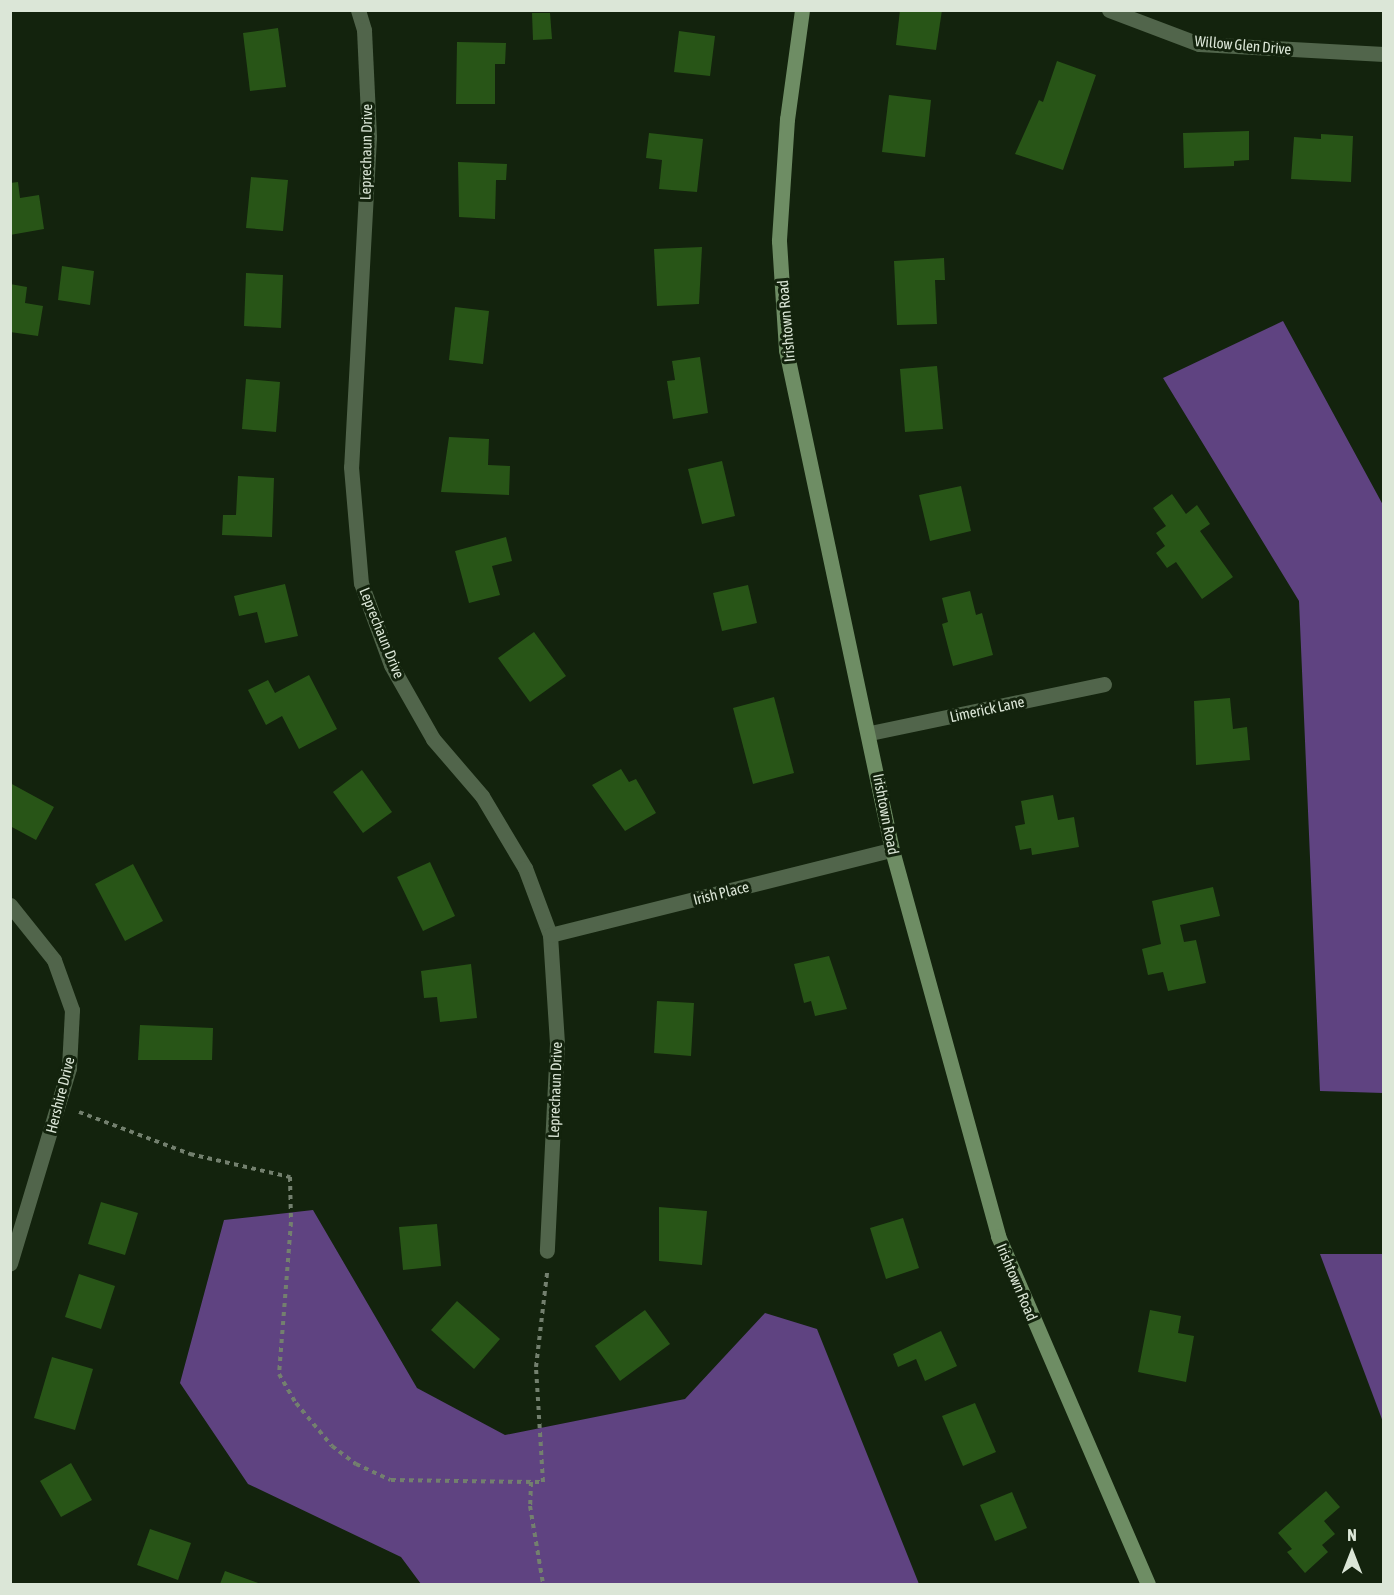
<!DOCTYPE html>
<html>
<head>
<meta charset="utf-8">
<style>
	body { margin:0 }
	#map { position:relative; width:1394px; height:1595px; overflow:hidden; background:#13230d; font-family:"Asap Condensed",sans-serif }
	div>[style] { position:absolute }
	.forest>* { inset:0; background:#5f4381 }
	.building>* { inset:0; background:#285517 }
	.path>* { height:4px; margin-top:-2px; transform-origin:0; background:repeating-linear-gradient(90deg,#73806e 0 4.5px,transparent 0 9px) }
	.street>* { height:15px; margin:-7.5px; padding:0 7.5px; transform-origin:7.5px; border-radius:7.5px; background:#51654b }
	.secondary>* { height:15px; margin:-7.5px; padding:0 7.5px; transform-origin:7.5px; border-radius:7.5px; background:#6e8d64 }
	span { translate:-50% -50%; white-space:nowrap; text-align:center; line-height:1.15; -webkit-text-stroke:6px #13230d; paint-order:stroke }
	.street-label { font-size:15px; color:#dbe6d7 }
	.frame { position:absolute; inset:0; border:12px solid #dbe6d7; pointer-events:none }
	.north { position:absolute; left:1322px; top:1523px; width:60px; height:60px; -webkit-text-stroke:4px #13230d; paint-order:stroke; rotate:0deg; font-size:16px; font-weight:700; line-height:24px; text-align:center; color:#dbe6d7 }
	.north::after { content:''; display:block; margin:auto; width:21px; height:27px; background:#dbe6d7; clip-path:polygon(50% 0,100% 100%,50% 72%,0 100%) }
</style>
</head>
<body>
<div id="map">
	<div class="forest">
		<i style="clip-path:polygon(1283px 321px,1383px 505px,1383px 1093px,1320px 1091px,1299px 601px,1163px 378px)"></i>
		<i style="clip-path:polygon(313px 1210px,417px 1388px,505px 1435px,685px 1399px,765px 1313px,817px 1329px,919px 1584px,421px 1584px,401px 1557px,248px 1484px,180px 1383px,224px 1220px)"></i>
		<i style="clip-path:polygon(1320px 1254px,1383px 1254px,1383px 1422px)"></i>
	</div>
	<div class="building">
		<i style="clip-path:polygon(900px 10px,942px 10px,936px 50px,896px 45px)"></i>
		<i style="clip-path:polygon(532px 13px,550px 13px,552px 39px,533px 40px)"></i>
		<i style="clip-path:polygon(278px 28px,286px 87px,250px 91px,243px 33px)"></i>
		<i style="clip-path:polygon(679px 31px,715px 36px,710px 76px,674px 72px)"></i>
		<i style="clip-path:polygon(457px 42px,506px 43px,505px 64px,495px 64px,495px 104px,456px 104px)"></i>
		<i style="clip-path:polygon(1057px 61px,1096px 75px,1063px 170px,1015px 154px,1039px 100px,1043px 102px)"></i>
		<i style="clip-path:polygon(889px 95px,931px 100px,925px 157px,882px 152px)"></i>
		<i style="clip-path:polygon(1249px 131px,1249px 160px,1234px 161px,1234px 166px,1184px 168px,1183px 133px)"></i>
		<i style="clip-path:polygon(649px 133px,703px 139px,697px 192px,659px 189px,662px 160px,646px 158px)"></i>
		<i style="clip-path:polygon(1321px 134px,1353px 136px,1351px 182px,1291px 179px,1294px 137px,1321px 139px)"></i>
		<i style="clip-path:polygon(458px 162px,507px 164px,506px 180px,496px 180px,495px 219px,459px 217px)"></i>
		<i style="clip-path:polygon(251px 177px,288px 180px,283px 231px,246px 228px)"></i>
		<i style="clip-path:polygon(18px 182px,20px 198px,39px 195px,44px 229px,10px 235px,10px 183px)"></i>
		<i style="clip-path:polygon(702px 247px,699px 304px,657px 306px,654px 249px)"></i>
		<i style="clip-path:polygon(944px 258px,945px 280px,935px 280px,937px 324px,897px 325px,894px 261px)"></i>
		<i style="clip-path:polygon(62px 266px,94px 271px,90px 305px,58px 300px)"></i>
		<i style="clip-path:polygon(246px 273px,283px 275px,281px 328px,244px 326px)"></i>
		<i style="clip-path:polygon(10px 284px,27px 287px,25px 303px,43px 306px,38px 336px,10px 332px)"></i>
		<i style="clip-path:polygon(455px 307px,489px 311px,483px 364px,449px 360px)"></i>
		<i style="clip-path:polygon(700px 357px,708px 413px,673px 419px,667px 381px,675px 380px,672px 361px)"></i>
		<i style="clip-path:polygon(937px 366px,943px 429px,905px 432px,900px 369px)"></i>
		<i style="clip-path:polygon(246px 379px,280px 382px,276px 432px,242px 429px)"></i>
		<i style="clip-path:polygon(449px 437px,489px 439px,488px 465px,510px 466px,509px 495px,441px 492px)"></i>
		<i style="clip-path:polygon(722px 461px,735px 516px,702px 524px,688px 469px)"></i>
		<i style="clip-path:polygon(238px 476px,274px 478px,272px 537px,222px 535px,223px 515px,236px 515px)"></i>
		<i style="clip-path:polygon(961px 486px,971px 531px,930px 541px,919px 495px)"></i>
		<i style="clip-path:polygon(1172px 494px,1186px 514px,1197px 505px,1210px 524px,1200px 531px,1233px 577px,1202px 599px,1176px 562px,1167px 568px,1156px 553px,1165px 546px,1156px 533px,1166px 526px,1153px 508px)"></i>
		<i style="clip-path:polygon(506px 537px,512px 561px,492px 566px,500px 595px,469px 603px,455px 551px)"></i>
		<i style="clip-path:polygon(285px 584px,298px 636px,265px 643px,257px 612px,239px 616px,234px 596px)"></i>
		<i style="clip-path:polygon(748px 585px,757px 623px,722px 631px,713px 593px)"></i>
		<i style="clip-path:polygon(970px 591px,976px 615px,982px 613px,993px 655px,953px 666px,942px 624px,948px 622px,942px 598px)"></i>
		<i style="clip-path:polygon(534px 632px,566px 676px,530px 702px,498px 658px)"></i>
		<i style="clip-path:polygon(309px 675px,337px 729px,299px 749px,282px 716px,266px 725px,248px 690px,268px 680px,275px 693px)"></i>
		<i style="clip-path:polygon(774px 697px,794px 773px,753px 784px,733px 708px)"></i>
		<i style="clip-path:polygon(1230px 698px,1233px 729px,1247px 727px,1250px 760px,1196px 765px,1194px 701px)"></i>
		<i style="clip-path:polygon(621px 769px,629px 782px,636px 779px,656px 813px,625px 831px,592px 785px)"></i>
		<i style="clip-path:polygon(362px 770px,392px 812px,363px 833px,333px 792px)"></i>
		<i style="clip-path:polygon(10px 783px,54px 807px,36px 840px,10px 826px)"></i>
		<i style="clip-path:polygon(1053px 795px,1058px 820px,1074px 817px,1079px 847px,1032px 855px,1031px 848px,1020px 850px,1015px 826px,1025px 824px,1021px 801px)"></i>
		<i style="clip-path:polygon(430px 862px,455px 916px,423px 931px,397px 877px)"></i>
		<i style="clip-path:polygon(133px 864px,163px 921px,125px 941px,95px 884px)"></i>
		<i style="clip-path:polygon(1213px 887px,1220px 916px,1180px 925px,1184px 942px,1196px 940px,1206px 983px,1168px 991px,1163px 972px,1148px 975px,1142px 949px,1161px 944px,1152px 901px)"></i>
		<i style="clip-path:polygon(829px 956px,847px 1009px,815px 1016px,811px 1001px,804px 1003px,794px 964px)"></i>
		<i style="clip-path:polygon(471px 964px,477px 1018px,440px 1022px,437px 997px,424px 998px,421px 971px)"></i>
		<i style="clip-path:polygon(657px 1001px,694px 1003px,691px 1056px,654px 1053px)"></i>
		<i style="clip-path:polygon(140px 1025px,213px 1028px,212px 1060px,138px 1060px)"></i>
		<i style="clip-path:polygon(101px 1202px,138px 1213px,125px 1255px,88px 1244px)"></i>
		<i style="clip-path:polygon(659px 1207px,707px 1211px,702px 1265px,659px 1261px)"></i>
		<i style="clip-path:polygon(903px 1218px,919px 1268px,886px 1279px,870px 1228px)"></i>
		<i style="clip-path:polygon(437px 1224px,441px 1266px,403px 1270px,399px 1227px)"></i>
		<i style="clip-path:polygon(79px 1274px,115px 1286px,101px 1329px,65px 1317px)"></i>
		<i style="clip-path:polygon(457px 1301px,500px 1339px,474px 1369px,431px 1330px)"></i>
		<i style="clip-path:polygon(645px 1310px,670px 1344px,620px 1381px,595px 1346px)"></i>
		<i style="clip-path:polygon(1150px 1310px,1181px 1316px,1178px 1333px,1194px 1336px,1186px 1382px,1138px 1372px)"></i>
		<i style="clip-path:polygon(941px 1331px,957px 1366px,925px 1381px,916px 1359px,898px 1367px,893px 1354px)"></i>
		<i style="clip-path:polygon(52px 1357px,93px 1369px,75px 1430px,34px 1418px)"></i>
		<i style="clip-path:polygon(975px 1403px,996px 1452px,963px 1466px,942px 1416px)"></i>
		<i style="clip-path:polygon(71px 1463px,92px 1500px,61px 1517px,40px 1481px)"></i>
		<i style="clip-path:polygon(1326px 1491px,1340px 1507px,1324px 1521px,1335px 1534px,1322px 1545px,1328px 1552px,1305px 1573px,1287px 1552px,1292px 1549px,1278px 1533px)"></i>
		<i style="clip-path:polygon(1012px 1492px,1027px 1528px,995px 1541px,980px 1505px)"></i>
		<i style="clip-path:polygon(150px 1529px,191px 1543px,178px 1580px,137px 1565px)"></i>
		<i style="clip-path:polygon(225px 1571px,261px 1584px,220px 1584px)"></i>
	</div>
	<div class="path">
		<i style="left:79px;top:1112px;width:119px;rotate:20.7deg"></i>
		<i style="left:190px;top:1154px;width:103px;rotate:13deg"></i>
		<i style="left:290px;top:1177px;width:45px;rotate:88.7deg"></i>
		<i style="left:291px;top:1222px;width:152px;rotate:94.5deg"></i>
		<i style="left:279px;top:1374px;width:34px;rotate:60deg"></i>
		<i style="left:296px;top:1403px;width:56px;rotate:50.1deg"></i>
		<i style="left:332px;top:1446px;width:30px;rotate:37deg"></i>
		<i style="left:356px;top:1464px;width:38px;rotate:25deg"></i>
		<i style="left:391px;top:1480px;width:152px;rotate:0.8deg"></i>
		<i style="left:543px;top:1482px;width:115px;rotate:-93.5deg"></i>
		<i style="left:536px;top:1367px;width:95px;rotate:-83.3deg"></i>
		<i style="left:531px;top:1482px;width:24px;rotate:92deg"></i>
		<i style="left:530px;top:1506px;width:79px;rotate:80.5deg"></i>
	</div>
	<div class="street">
		<i style="left:358px;top:10px;width:21px;rotate:73deg"></i>
		<i style="left:364px;top:30px;width:107px;rotate:87.3deg"></i>
		<i style="left:369px;top:137px;width:330px;rotate:93.1deg"></i>
		<i style="left:351px;top:467px;width:116px;rotate:85.1deg"></i>
		<i style="left:361px;top:583px;width:87px;rotate:69.9deg"></i>
		<i style="left:391px;top:665px;width:85px;rotate:60.4deg"></i>
		<i style="left:433px;top:739px;width:75px;rotate:49.3deg"></i>
		<i style="left:482px;top:796px;width:84px;rotate:59.2deg"></i>
		<i style="left:525px;top:868px;width:72px;rotate:69.5deg"></i>
		<i style="left:550px;top:935px;width:108px;rotate:86.3deg"></i>
		<i style="left:557px;top:1043px;width:208px;rotate:92.8deg"></i>
		<i style="left:1109px;top:10px;width:96px;rotate:20.7deg"></i>
		<i style="left:1199px;top:44px;width:185px;rotate:3.1deg"></i>
		<i style="left:870px;top:733px;width:239px;rotate:-11.8deg"></i>
		<i style="left:10px;top:905px;width:70px;rotate:51.3deg"></i>
		<i style="left:54px;top:960px;width:53px;rotate:70.2deg"></i>
		<i style="left:72px;top:1010px;width:58px;rotate:93deg"></i>
		<i style="left:69px;top:1068px;width:204px;rotate:106.8deg"></i>
		<i style="left:550px;top:935px;width:352px;rotate:-14deg"></i>
	</div>
	<div class="secondary">
		<i style="left:802px;top:10px;width:110px;rotate:97.8deg"></i>
		<i style="left:787px;top:119px;width:122px;rotate:93.8deg"></i>
		<i style="left:779px;top:241px;width:109px;rotate:86.3deg"></i>
		<i style="left:786px;top:350px;width:511px;rotate:78.03deg"></i>
		<i style="left:892px;top:850px;width:400px;rotate:74.6deg"></i>
		<i style="left:998px;top:1236px;width:379px;rotate:66.7deg"></i>
	</div>
	<div class="street-label">
		<span style="left:1243px;top:45px;rotate:5deg">Willow Glen Drive</span>
		<span style="left:366px;top:152px;rotate:-89deg">Leprechaun Drive</span>
		<span style="left:786px;top:321px;rotate:-95deg">Irishtown Road</span>
		<span style="left:382px;top:633px;rotate:68deg">Leprechaun Drive</span>
		<span style="left:987px;top:709px;rotate:-12deg">Limerick Lane</span>
		<span style="left:886px;top:814px;rotate:79deg">Irishtown Road</span>
		<span style="left:721px;top:893px;rotate:-14deg">Irish Place</span>
		<span style="left:555px;top:1090px;rotate:-88deg">Leprechaun Drive</span>
		<span style="left:60px;top:1095px;rotate:-76deg">Hershire Drive</span>
		<span style="left:1017px;top:1282px;rotate:67deg">Irishtown Road</span>
	</div>
	<div class="frame"></div>
	<div class="north">N</div>
</div>
</body>
</html>
